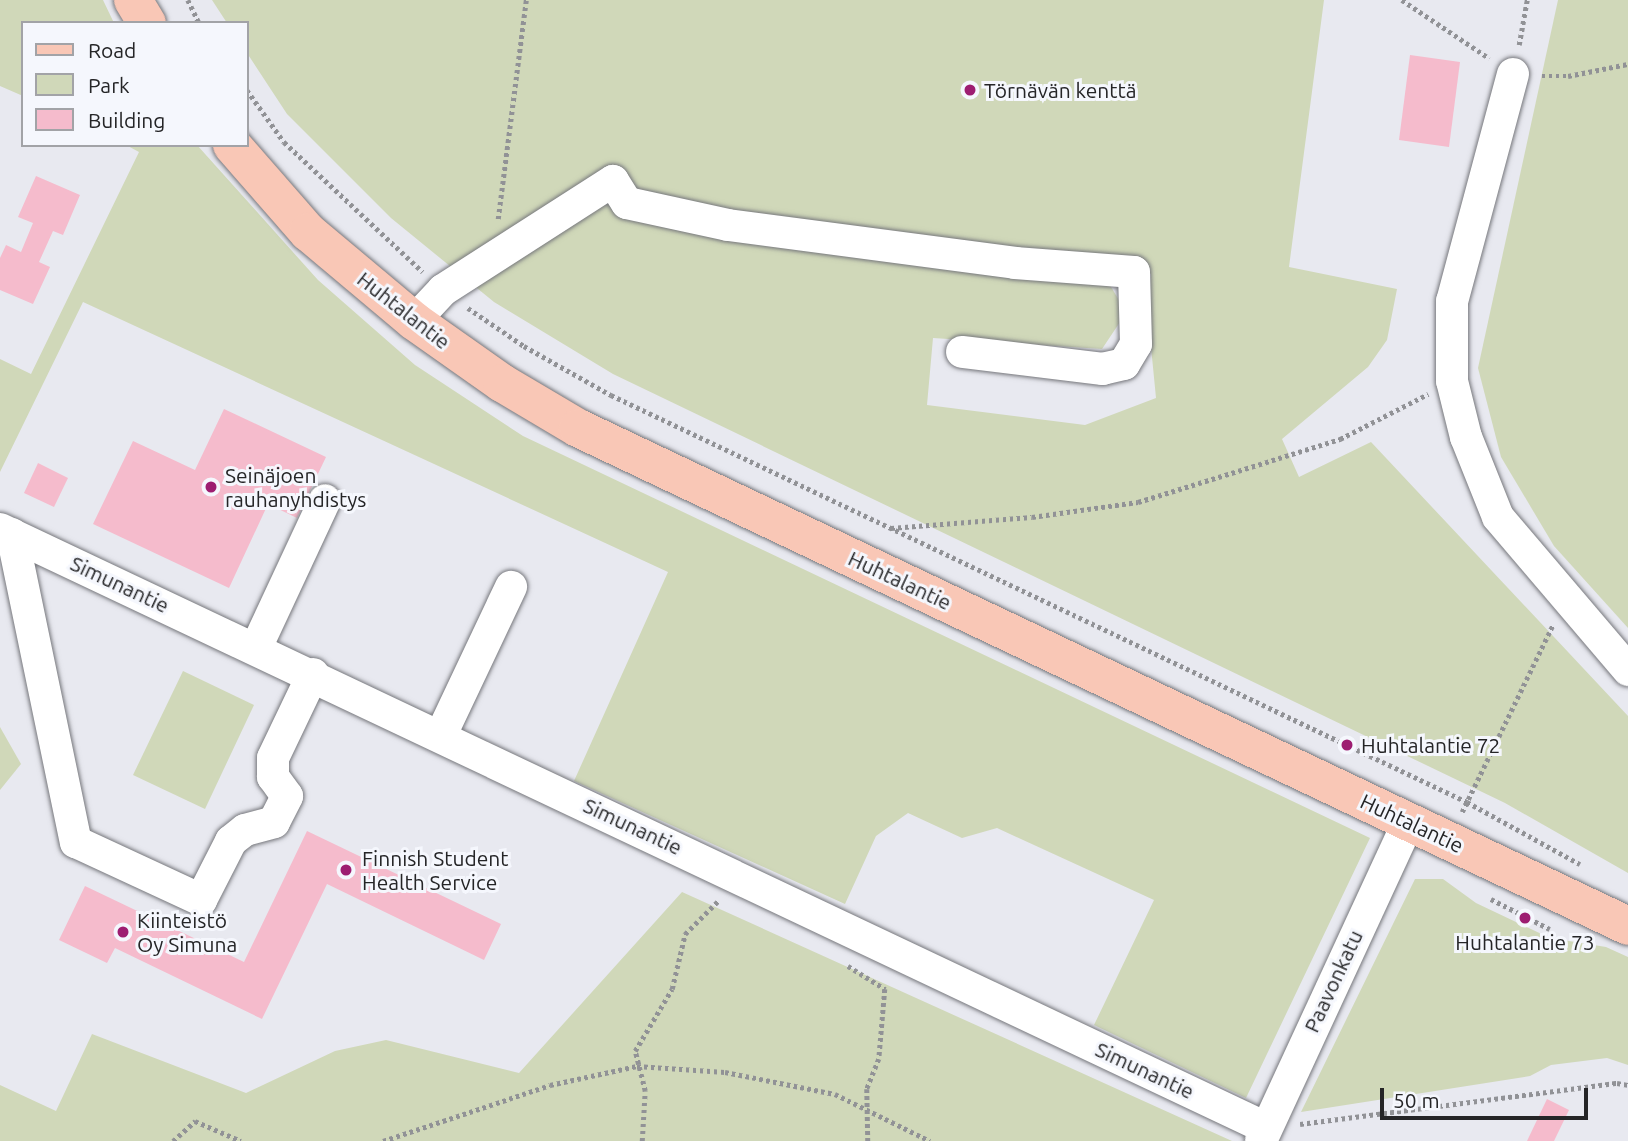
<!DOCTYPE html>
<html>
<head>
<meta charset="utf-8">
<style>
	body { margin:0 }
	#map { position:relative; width:1628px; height:1141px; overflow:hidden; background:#e8e9f0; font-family:Ubuntu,sans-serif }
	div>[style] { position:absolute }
	.green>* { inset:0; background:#d0d8b9 }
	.building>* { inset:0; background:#f5bbcc }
	.path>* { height:4.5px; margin-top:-2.25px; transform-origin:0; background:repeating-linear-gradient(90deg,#919296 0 3.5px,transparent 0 7px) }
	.roads { filter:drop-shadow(0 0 2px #76777c) drop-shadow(0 0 2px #76777c) }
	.minor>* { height:32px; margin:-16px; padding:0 16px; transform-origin:16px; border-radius:16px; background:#fff }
	.major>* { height:38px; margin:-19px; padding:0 19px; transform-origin:19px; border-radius:19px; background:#f9c7b6 }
	.dots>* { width:19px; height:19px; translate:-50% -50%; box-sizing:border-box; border:4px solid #f5f7fd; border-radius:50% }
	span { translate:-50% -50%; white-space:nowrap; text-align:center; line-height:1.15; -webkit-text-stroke:6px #f5f7fd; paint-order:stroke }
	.poi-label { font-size:21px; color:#252527 }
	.left { translate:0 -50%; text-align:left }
	.street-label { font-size:21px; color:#252527 }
	.legend { position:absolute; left:21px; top:21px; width:228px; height:126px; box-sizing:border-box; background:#f5f7fd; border:2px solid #a2a3a7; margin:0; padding:9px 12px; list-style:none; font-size:21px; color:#252527 }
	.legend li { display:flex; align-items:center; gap:14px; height:35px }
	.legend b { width:35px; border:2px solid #a2a3a7 }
	.scale { position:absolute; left:1380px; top:1088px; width:208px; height:32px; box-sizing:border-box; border:4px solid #252527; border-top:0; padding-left:9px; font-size:21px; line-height:24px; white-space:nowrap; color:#252527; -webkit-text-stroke:5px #f5f7fd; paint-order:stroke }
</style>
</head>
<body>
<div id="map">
	<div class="green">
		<i style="clip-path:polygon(0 0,103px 0,114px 23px,23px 23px,23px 96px,0 86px)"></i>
		<i style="clip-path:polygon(evenodd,212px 0,1324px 0,1289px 267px,1397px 289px,1387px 340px,1368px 367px,1282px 439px,1299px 477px,1371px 442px,1628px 716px,1628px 873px,1505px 803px,613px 374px,494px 302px,391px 218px,287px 114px,247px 53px,247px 23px,227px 23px,212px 0,1101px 270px,1151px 274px,1147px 306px,1156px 398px,1085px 425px,927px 405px,933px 338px,1102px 349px,1120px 322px,1120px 302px,1101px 270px)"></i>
		<i style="clip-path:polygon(1558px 0,1628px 0,1628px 628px,1554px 546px,1501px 457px,1478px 368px)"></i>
		<i style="clip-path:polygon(126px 145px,197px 145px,318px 280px,415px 365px,523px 436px,1370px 838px,1246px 1098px,1094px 1025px,1154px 900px,997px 828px,962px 838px,908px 813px,876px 836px,845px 904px,574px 781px,668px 572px,83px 302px,0 472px,0 359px,31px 374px,139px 152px)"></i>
		<i style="clip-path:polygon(183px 671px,254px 705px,205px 809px,133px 775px)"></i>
		<i style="clip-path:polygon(0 727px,21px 764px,0 790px)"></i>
		<i style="clip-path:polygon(1415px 879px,1443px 879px,1476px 903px,1550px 938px,1606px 947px,1628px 957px,1628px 1065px,1607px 1058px,1551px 1065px,1530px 1076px,1301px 1112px)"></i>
		<i style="clip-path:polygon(682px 892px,1232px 1141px,0 1141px,0 1085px,56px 1111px,92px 1034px,246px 1093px,335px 1051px,386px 1040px,519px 1073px)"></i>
	</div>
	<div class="building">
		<i style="clip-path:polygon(1410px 55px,1460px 62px,1449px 147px,1399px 140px)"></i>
		<i style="clip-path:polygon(36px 176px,80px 195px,63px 235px,53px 231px,39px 262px,50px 267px,33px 304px,0 290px,0 258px,6px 245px,21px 252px,33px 223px,18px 217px)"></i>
		<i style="clip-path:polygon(224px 409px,326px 457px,297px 518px,268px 504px,229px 588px,93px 524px,133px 441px,195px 470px)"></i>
		<i style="clip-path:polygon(38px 463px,68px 478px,54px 507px,24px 493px)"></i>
		<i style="clip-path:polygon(307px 831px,501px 924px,484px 960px,327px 884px,262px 1019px,115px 948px,107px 963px,59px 940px,85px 886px,244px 962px)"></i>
		<i style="clip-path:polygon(1547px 1099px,1569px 1110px,1554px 1141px,1527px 1141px)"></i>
	</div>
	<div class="path">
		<i style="left:188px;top:0;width:25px;rotate:64deg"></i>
		<i style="left:1402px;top:0;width:105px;rotate:33.7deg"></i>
		<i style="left:1519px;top:45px;width:46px;rotate:-79.9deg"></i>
		<i style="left:1542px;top:76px;width:26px"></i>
		<i style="left:1568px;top:76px;width:61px;rotate:-11.3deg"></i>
		<i style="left:247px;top:90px;width:64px;rotate:54.6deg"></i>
		<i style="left:284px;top:142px;width:190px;rotate:43.1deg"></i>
		<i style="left:498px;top:219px;width:221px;rotate:-82.7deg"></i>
		<i style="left:468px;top:308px;width:68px;rotate:34.2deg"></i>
		<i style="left:524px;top:346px;width:100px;rotate:29.4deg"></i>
		<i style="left:611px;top:395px;width:948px;rotate:25.43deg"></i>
		<i style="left:1467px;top:802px;width:129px;rotate:28.8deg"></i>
		<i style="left:891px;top:528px;width:141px;rotate:-4.5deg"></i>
		<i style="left:1032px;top:517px;width:107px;rotate:-8.1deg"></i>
		<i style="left:1138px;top:502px;width:212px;rotate:-17.3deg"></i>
		<i style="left:1340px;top:439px;width:99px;rotate:-27.1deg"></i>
		<i style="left:1462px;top:812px;width:208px;rotate:-64.1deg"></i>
		<i style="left:1491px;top:899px;width:66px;rotate:27deg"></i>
		<i style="left:848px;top:966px;width:44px;rotate:31.9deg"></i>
		<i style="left:885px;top:989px;width:70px;rotate:94.9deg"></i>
		<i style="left:879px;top:1059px;width:32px;rotate:112deg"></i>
		<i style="left:867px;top:1089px;width:52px;rotate:88.9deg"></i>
		<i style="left:1300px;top:1124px;width:320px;rotate:-7.4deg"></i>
		<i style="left:1617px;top:1083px;width:11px;rotate:10deg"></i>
		<i style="left:173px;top:1141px;width:30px;rotate:-42deg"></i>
		<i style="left:195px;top:1121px;width:50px;rotate:23.5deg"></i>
		<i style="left:383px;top:1141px;width:176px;rotate:-18.5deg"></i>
		<i style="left:550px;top:1085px;width:89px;rotate:-12.3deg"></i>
		<i style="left:637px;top:1066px;width:88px;rotate:3.9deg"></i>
		<i style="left:725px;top:1072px;width:112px;rotate:11.3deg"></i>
		<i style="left:835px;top:1094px;width:106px;rotate:26.3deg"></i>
		<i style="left:642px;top:1141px;width:50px;rotate:-86.6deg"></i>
		<i style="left:645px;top:1091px;width:41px;rotate:-104deg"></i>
		<i style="left:635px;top:1051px;width:72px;rotate:-59.2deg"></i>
		<i style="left:672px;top:989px;width:57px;rotate:-76.7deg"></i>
		<i style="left:685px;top:934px;width:48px;rotate:-45deg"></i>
	</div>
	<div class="roads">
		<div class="minor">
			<i style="left:1513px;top:74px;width:235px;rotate:105deg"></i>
			<i style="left:1452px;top:301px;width:80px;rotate:90deg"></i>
			<i style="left:1452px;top:381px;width:58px;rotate:76deg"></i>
			<i style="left:1466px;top:437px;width:86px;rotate:68.2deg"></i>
			<i style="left:1498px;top:517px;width:201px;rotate:49.6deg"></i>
			<i style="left:414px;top:321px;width:42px;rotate:-46.9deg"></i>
			<i style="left:443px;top:290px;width:202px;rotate:-32.7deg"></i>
			<i style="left:613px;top:181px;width:26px;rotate:58deg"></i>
			<i style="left:627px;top:203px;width:103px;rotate:12.3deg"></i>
			<i style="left:728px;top:225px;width:290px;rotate:7.5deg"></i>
			<i style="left:1015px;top:263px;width:119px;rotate:4.3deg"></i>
			<i style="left:1134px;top:272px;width:72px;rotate:88.4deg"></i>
			<i style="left:1136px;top:344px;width:23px;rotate:121deg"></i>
			<i style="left:1124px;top:364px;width:22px;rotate:167deg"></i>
			<i style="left:1103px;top:369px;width:142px;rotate:-173.1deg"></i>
			<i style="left:0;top:529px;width:1398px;rotate:25.32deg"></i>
			<i style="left:12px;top:534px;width:315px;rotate:78.3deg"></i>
			<i style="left:76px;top:842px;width:138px;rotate:24.9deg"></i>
			<i style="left:201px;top:900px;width:66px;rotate:-63deg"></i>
			<i style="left:231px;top:841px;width:18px;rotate:-38deg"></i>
			<i style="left:245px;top:830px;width:30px;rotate:-15deg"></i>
			<i style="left:274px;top:822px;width:29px;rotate:-63deg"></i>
			<i style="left:287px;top:796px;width:24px;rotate:-126deg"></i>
			<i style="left:273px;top:777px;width:19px;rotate:-90deg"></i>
			<i style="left:273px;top:758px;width:93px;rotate:-64.5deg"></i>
			<i style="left:256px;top:648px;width:163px;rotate:-65deg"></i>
			<i style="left:441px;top:735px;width:164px;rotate:-64.7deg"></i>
			<i style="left:1261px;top:1141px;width:353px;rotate:-65.2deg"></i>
		</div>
		<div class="major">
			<i style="left:133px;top:0;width:27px;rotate:59deg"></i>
			<i style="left:232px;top:145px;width:116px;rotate:48.9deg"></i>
			<i style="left:308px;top:232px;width:138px;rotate:40deg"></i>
			<i style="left:414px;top:321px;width:108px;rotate:35.2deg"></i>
			<i style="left:502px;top:383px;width:88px;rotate:30.6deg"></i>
			<i style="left:578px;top:428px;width:1162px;rotate:25.37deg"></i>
		</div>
	</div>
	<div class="dots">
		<i style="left:970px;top:90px;background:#9d1d71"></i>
		<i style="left:211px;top:487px;background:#9d1d71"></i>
		<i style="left:1347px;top:745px;background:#9d1d71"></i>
		<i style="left:346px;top:870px;background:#9d1d71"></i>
		<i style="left:1525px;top:918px;background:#9d1d71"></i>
		<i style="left:123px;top:932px;background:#9d1d71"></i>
	</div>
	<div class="poi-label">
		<span class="left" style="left:984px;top:90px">Törnävän kenttä</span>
		<span class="left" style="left:225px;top:487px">Seinäjoen<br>rauhanyhdistys</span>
		<span class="left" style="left:1361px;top:745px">Huhtalantie 72</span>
		<span class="left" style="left:362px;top:870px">Finnish Student<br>Health Service</span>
		<span class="left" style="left:137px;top:932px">Kiinteistö<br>Oy Simuna</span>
		<span style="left:1525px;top:942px">Huhtalantie 73</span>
	</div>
	<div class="street-label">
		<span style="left:404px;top:310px;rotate:38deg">Huhtalantie</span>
		<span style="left:900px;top:580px;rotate:25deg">Huhtalantie</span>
		<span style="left:120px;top:584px;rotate:25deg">Simunantie</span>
		<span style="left:1412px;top:823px;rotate:25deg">Huhtalantie</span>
		<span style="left:633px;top:826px;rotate:25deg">Simunantie</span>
		<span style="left:1333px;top:981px;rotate:-65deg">Paavonkatu</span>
		<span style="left:1145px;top:1070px;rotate:25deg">Simunantie</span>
	</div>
	<ul class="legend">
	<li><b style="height:9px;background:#f9c7b6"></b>Road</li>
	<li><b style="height:19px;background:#d0d8b9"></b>Park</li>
	<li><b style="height:19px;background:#f5bbcc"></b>Building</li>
	</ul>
	<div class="scale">50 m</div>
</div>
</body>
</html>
